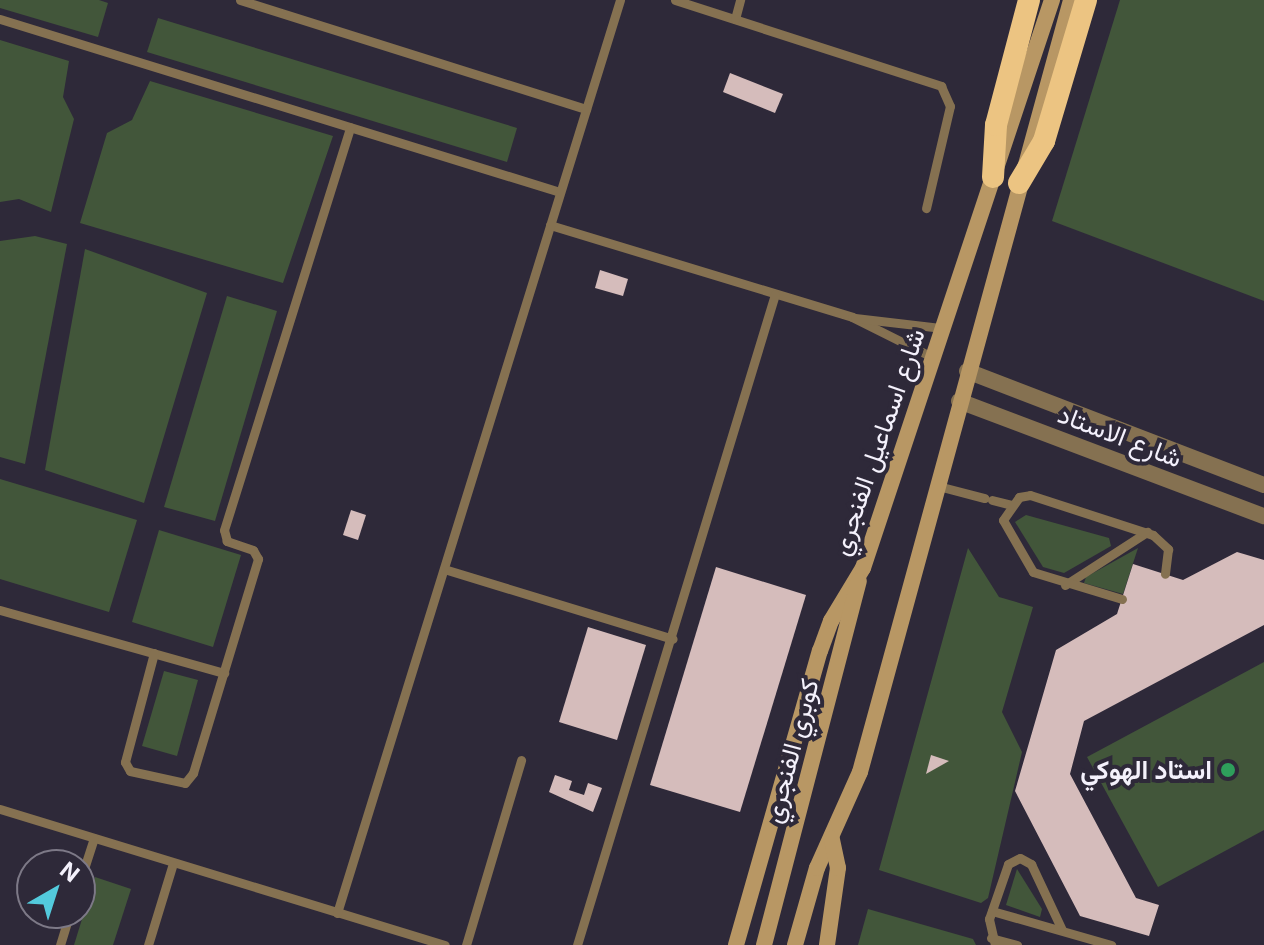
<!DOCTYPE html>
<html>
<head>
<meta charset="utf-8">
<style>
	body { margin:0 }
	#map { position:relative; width:1264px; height:945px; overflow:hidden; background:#2e2939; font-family:Inter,Vazirmatn,sans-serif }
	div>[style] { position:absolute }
	.green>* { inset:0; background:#42563a }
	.building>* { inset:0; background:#d5bcbb }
	.service>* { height:9px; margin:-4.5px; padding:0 4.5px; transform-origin:4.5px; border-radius:4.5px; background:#857151 }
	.minor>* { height:16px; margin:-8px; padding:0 8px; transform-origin:8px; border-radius:8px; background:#857151 }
	.secondary>* { height:16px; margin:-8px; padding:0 8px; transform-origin:8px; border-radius:8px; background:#b89764 }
	.trunk>* { height:22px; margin:-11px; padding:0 11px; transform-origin:11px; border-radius:11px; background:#ecc482 }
	.dots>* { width:22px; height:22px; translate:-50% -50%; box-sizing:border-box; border:4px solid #2e2939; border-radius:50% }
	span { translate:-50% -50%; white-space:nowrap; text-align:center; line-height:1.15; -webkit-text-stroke:8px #2e2939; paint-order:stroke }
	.street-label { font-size:26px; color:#f4f1fc }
	.poi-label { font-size:26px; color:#f4f1fc; font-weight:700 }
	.right { translate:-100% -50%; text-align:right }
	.north { position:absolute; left:16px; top:849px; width:80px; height:80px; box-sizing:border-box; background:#2e2939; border:2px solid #7d7987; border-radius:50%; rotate:39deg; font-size:22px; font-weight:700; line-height:32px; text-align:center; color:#f4f1fc }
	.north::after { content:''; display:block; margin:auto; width:28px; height:36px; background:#53cadc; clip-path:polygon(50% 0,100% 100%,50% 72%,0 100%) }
</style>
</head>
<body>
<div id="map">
	<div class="green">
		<i style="clip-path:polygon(0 0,99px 0,108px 3px,98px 37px,0 8px)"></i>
		<i style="clip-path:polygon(1120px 0,1264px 0,1264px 301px,1052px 221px)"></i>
		<i style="clip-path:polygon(158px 18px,517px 128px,507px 162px,147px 52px)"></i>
		<i style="clip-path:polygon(0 40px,69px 61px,63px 97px,74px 119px,51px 212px,19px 199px,0 202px)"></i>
		<i style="clip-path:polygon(150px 81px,333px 136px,283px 283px,80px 223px,107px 133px,132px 120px)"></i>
		<i style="clip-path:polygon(35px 236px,67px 244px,25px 464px,0 457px,0 241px)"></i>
		<i style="clip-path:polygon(85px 249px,207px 293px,144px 503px,45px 470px)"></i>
		<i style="clip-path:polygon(227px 296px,277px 311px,215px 521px,164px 507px)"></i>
		<i style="clip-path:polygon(0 479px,137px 520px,109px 612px,0 579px)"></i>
		<i style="clip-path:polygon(1026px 515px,1109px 538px,1111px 546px,1064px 573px,1043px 567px,1015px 522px)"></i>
		<i style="clip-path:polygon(159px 530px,241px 555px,213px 647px,132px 622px)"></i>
		<i style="clip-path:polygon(968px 548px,999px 597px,1033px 607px,1002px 712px,1022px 752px,988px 898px,981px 903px,879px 870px)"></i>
		<i style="clip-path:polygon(1138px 548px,1123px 594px,1084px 583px,1086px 577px)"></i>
		<i style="clip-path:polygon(1264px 662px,1264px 830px,1158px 887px,1087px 757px)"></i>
		<i style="clip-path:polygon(164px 671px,198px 680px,177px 756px,142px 746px)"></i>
		<i style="clip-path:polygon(1017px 869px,1042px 909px,1040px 917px,1006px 905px)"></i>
		<i style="clip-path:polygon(95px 877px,131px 889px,113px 945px,74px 945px)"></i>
		<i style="clip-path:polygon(868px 909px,973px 939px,976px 945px,858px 945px)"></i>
	</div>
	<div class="building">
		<i style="clip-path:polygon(730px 73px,783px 94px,775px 113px,723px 92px)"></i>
		<i style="clip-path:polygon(600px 270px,628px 279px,623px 296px,595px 288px)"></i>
		<i style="clip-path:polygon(351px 510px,366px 515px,358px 540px,343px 535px)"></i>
		<i style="clip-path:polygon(1237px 552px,1264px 560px,1264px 625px,1084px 721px,1070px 774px,1136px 898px,1159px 905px,1149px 936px,1080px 916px,1015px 791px,1056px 650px,1117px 614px,1133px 564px,1183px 580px)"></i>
		<i style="clip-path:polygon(716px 567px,806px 595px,740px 812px,650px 785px)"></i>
		<i style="clip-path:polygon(588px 627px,646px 645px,617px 740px,559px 722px)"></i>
		<i style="clip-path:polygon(931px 755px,949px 761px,926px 774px)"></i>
		<i style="clip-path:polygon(555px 775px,572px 781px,569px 790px,584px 795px,588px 783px,602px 788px,593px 812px,549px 792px)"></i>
	</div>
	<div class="service">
		<i style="left:240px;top:0;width:363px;rotate:17.5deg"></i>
		<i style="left:675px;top:0;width:280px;rotate:17.9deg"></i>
		<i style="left:941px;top:86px;width:22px;rotate:66deg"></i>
		<i style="left:950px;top:106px;width:105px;rotate:103.2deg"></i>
		<i style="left:0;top:19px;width:586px;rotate:17.17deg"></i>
		<i style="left:735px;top:19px;width:20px;rotate:-75deg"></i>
		<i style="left:550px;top:225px;width:316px;rotate:16.9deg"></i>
		<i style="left:852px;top:317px;width:89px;rotate:26.6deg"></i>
		<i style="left:855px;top:318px;width:88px;rotate:6.6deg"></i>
		<i style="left:938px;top:486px;width:48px;rotate:14.6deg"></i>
		<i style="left:992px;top:500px;width:21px;rotate:14deg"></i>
		<i style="left:444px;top:569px;width:239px;rotate:17deg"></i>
		<i style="left:1065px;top:585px;width:98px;rotate:-32.9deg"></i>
		<i style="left:1122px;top:599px;width:93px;rotate:-163.1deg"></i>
		<i style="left:1033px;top:572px;width:60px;rotate:-120deg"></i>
		<i style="left:1003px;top:520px;width:28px;rotate:-55deg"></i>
		<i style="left:1019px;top:497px;width:11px;rotate:-10deg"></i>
		<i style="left:1030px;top:495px;width:129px;rotate:18deg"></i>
		<i style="left:1153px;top:535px;width:21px;rotate:43deg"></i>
		<i style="left:1168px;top:549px;width:25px;rotate:97deg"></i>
		<i style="left:0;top:610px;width:233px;rotate:15.7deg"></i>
		<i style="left:154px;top:653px;width:113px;rotate:104.9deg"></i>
		<i style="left:125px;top:762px;width:10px;rotate:61deg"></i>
		<i style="left:130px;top:771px;width:56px;rotate:12.3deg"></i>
		<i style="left:185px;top:783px;width:13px;rotate:-51deg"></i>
		<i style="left:193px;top:773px;width:224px;rotate:-73.1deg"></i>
		<i style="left:258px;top:559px;width:10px;rotate:-119deg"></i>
		<i style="left:253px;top:550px;width:28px;rotate:-161deg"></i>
		<i style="left:227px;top:541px;width:11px;rotate:-105deg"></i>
		<i style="left:224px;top:530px;width:422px;rotate:-72.6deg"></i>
		<i style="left:0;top:809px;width:465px;rotate:17deg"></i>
		<i style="left:80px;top:881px;width:45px;rotate:-72deg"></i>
		<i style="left:992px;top:911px;width:124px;rotate:15.9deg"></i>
		<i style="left:337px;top:913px;width:956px;rotate:-72.78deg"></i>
		<i style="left:991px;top:938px;width:27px;rotate:15deg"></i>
		<i style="left:60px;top:945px;width:34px;rotate:-73deg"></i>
		<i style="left:148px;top:945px;width:86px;rotate:-73deg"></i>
		<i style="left:466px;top:945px;width:193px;rotate:-73.4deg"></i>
		<i style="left:577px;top:945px;width:680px;rotate:-73.08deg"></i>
		<i style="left:995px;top:945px;width:27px;rotate:-103deg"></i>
		<i style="left:989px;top:919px;width:58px;rotate:-70.9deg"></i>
		<i style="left:1008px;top:864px;width:13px;rotate:-27deg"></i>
		<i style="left:1020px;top:858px;width:13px;rotate:29deg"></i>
		<i style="left:1031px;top:864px;width:73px;rotate:64.8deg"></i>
	</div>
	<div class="minor">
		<i style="left:967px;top:371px;width:318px;rotate:21deg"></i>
		<i style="left:959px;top:401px;width:326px;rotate:20.7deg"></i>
	</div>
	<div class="secondary">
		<i style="left:736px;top:945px;width:306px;rotate:-74.1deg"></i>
		<i style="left:820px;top:651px;width:32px;rotate:-70deg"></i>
		<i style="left:831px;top:621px;width:62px;rotate:-58.9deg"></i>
		<i style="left:863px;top:568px;width:599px;rotate:-71.6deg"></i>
		<i style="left:764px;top:945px;width:376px;rotate:-75.4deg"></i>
		<i style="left:795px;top:945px;width:80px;rotate:-74.1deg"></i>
		<i style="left:817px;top:868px;width:105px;rotate:-65.9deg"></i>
		<i style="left:860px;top:772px;width:800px;rotate:-74.71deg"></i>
		<i style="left:827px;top:945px;width:78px;rotate:-81.9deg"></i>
		<i style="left:838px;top:868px;width:30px;rotate:-102deg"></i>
	</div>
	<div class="trunk">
		<i style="left:993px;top:177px;width:52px;rotate:-86.7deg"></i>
		<i style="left:996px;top:125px;width:129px;rotate:-75.2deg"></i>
		<i style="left:1019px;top:183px;width:49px;rotate:-59.2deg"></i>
		<i style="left:1044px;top:141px;width:147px;rotate:-73.4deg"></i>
	</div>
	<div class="dots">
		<i style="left:1228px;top:770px;background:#2e9e5b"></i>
	</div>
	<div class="street-label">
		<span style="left:1120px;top:436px;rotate:21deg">شارع الاستاد</span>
		<span style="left:878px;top:442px;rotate:-71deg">شارع اسماعيل الفنجري</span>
		<span style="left:791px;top:751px;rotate:-75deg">كوبري الفنجري</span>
	</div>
	<div class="poi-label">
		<span class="right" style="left:1212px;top:770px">استاد الهوكي</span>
	</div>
	<div class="north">N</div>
</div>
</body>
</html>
